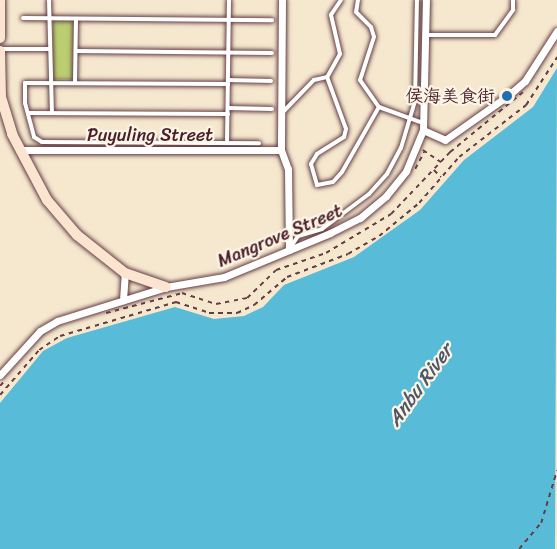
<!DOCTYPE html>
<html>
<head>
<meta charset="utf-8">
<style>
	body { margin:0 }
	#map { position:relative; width:557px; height:549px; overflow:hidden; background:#f6e8cf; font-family:Sriracha,"LXGW WenKai TC",sans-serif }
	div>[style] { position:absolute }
	.green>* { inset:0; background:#bbce72 }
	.water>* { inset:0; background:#58bbd7 }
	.path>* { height:1.5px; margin-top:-0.75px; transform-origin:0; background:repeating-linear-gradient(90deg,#643d44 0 4.5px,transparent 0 9px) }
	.roads { filter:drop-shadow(0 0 2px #643d44) drop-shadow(0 0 2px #643d44) }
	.lane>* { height:4px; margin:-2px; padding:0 2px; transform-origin:2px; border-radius:2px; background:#fff }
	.street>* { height:7px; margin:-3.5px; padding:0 3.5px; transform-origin:3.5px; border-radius:3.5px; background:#fff }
	.secondary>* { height:10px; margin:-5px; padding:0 5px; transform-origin:5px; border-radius:5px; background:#fce5d0 }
	.dots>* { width:16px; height:16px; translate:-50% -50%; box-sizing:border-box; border:3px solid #fcf5e5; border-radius:50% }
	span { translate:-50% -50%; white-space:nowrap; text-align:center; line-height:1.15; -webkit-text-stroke:4.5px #fcf5e5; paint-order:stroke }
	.poi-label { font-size:18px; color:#4a1f2b }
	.right { translate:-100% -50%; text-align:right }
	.street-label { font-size:18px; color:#4a1f2b }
	.water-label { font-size:20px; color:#4f5667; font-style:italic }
</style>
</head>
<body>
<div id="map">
	<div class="green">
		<i style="clip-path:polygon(53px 21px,73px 21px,73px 79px,52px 79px)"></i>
	</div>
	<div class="water">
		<i style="clip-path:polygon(557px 68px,555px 549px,0 549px,0 403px,43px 351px,67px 338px,175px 307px,214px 319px,244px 316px,263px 307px,284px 285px,354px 257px,420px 210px,464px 160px,533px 107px)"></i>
	</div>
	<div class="path">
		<i style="left:423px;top:150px;width:22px;rotate:34deg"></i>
		<i style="left:415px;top:169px;width:19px;rotate:-62deg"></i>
		<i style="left:434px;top:170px;width:10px;rotate:45deg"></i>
		<i style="left:106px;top:313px;width:79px;rotate:-14.7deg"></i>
		<i style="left:182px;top:293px;width:36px;rotate:18deg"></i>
		<i style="left:216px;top:304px;width:32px;rotate:-11deg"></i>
		<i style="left:247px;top:298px;width:40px;rotate:-44deg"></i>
		<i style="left:276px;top:270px;width:53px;rotate:-18.8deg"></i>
		<i style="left:326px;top:253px;width:76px;rotate:-31deg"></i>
		<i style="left:391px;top:214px;width:86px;rotate:-46.4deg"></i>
		<i style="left:450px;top:152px;width:94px;rotate:-39.4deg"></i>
		<i style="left:0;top:386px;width:8px;rotate:-50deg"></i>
		<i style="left:0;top:395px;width:60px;rotate:-49.1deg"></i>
		<i style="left:39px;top:350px;width:25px;rotate:-34deg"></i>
		<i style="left:60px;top:336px;width:121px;rotate:-16.3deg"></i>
		<i style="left:176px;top:302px;width:35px;rotate:18deg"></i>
		<i style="left:209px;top:313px;width:28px"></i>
		<i style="left:237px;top:313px;width:19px;rotate:-25deg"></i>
		<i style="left:254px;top:305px;width:43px;rotate:-40.3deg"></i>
		<i style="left:287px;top:277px;width:65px;rotate:-20.7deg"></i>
		<i style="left:348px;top:254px;width:36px;rotate:-30deg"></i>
		<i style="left:379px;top:236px;width:52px;rotate:-39.5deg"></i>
		<i style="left:419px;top:203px;width:61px;rotate:-49deg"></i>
		<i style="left:459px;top:157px;width:85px;rotate:-37.8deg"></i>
		<i style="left:526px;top:105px;width:57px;rotate:-57.1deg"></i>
		<i style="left:519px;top:549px;width:34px;rotate:-50deg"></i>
		<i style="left:541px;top:523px;width:55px;rotate:-73.2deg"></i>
	</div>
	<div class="roads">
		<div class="lane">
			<i style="left:49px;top:0;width:113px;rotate:88.5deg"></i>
			<i style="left:341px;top:0;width:18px;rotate:124deg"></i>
			<i style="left:331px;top:15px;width:40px;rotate:77deg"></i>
			<i style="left:340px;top:54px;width:26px;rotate:119deg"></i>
			<i style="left:327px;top:77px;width:55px;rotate:69.9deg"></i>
			<i style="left:346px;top:129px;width:8px;rotate:104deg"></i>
			<i style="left:344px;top:137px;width:32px;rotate:148deg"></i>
			<i style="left:317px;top:154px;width:12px;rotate:121deg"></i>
			<i style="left:311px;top:164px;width:22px;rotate:74deg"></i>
			<i style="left:317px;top:185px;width:16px;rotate:-11deg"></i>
			<i style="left:333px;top:182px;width:13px;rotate:-48deg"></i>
			<i style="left:342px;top:172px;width:75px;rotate:-60.4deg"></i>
			<i style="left:358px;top:0;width:12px;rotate:99deg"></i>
			<i style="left:356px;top:12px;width:21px;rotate:45deg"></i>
			<i style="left:371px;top:27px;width:10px;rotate:73deg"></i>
			<i style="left:374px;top:37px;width:45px;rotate:108deg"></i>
			<i style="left:360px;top:80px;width:33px;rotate:55deg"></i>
			<i style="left:379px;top:107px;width:47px;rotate:20deg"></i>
			<i style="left:23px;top:18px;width:249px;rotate:0.5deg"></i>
			<i style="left:426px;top:35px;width:69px"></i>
			<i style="left:495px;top:35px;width:31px;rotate:-54deg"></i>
			<i style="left:513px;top:10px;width:10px;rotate:-90deg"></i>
			<i style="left:2px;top:49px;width:47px"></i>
			<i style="left:76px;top:51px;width:196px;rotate:0.6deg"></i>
			<i style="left:228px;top:80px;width:43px;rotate:1.3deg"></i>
			<i style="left:75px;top:83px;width:64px;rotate:-89.1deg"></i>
			<i style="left:228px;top:84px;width:203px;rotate:-179.7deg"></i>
			<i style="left:25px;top:83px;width:20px;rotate:90deg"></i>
			<i style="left:25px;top:103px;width:35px;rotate:75deg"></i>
			<i style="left:34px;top:137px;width:9px;rotate:32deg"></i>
			<i style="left:42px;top:142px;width:217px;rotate:0.3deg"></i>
			<i style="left:228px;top:108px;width:44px;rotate:1.3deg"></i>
			<i style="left:28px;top:113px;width:200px;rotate:0.3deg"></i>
			<i style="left:282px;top:113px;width:46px;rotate:-45.9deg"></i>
			<i style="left:314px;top:80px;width:13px;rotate:-13deg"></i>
			<i style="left:227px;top:143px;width:143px;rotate:-89.2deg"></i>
			<i style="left:290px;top:248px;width:14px;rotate:-56deg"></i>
			<i style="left:298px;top:236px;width:25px;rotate:-16deg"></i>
			<i style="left:322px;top:229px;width:59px;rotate:-36.7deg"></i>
			<i style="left:369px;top:194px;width:27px;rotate:-48deg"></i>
			<i style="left:387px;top:174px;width:30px;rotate:-62deg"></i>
			<i style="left:401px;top:148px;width:49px;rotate:-73.4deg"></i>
			<i style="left:415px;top:101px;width:101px;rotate:-88.9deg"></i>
		</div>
		<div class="street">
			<i style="left:282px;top:0;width:150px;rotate:90.4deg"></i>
			<i style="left:281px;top:150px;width:20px;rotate:70deg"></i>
			<i style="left:288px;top:169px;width:81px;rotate:89.3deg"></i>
			<i style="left:423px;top:130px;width:24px;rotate:24deg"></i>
			<i style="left:445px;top:140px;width:80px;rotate:-35.3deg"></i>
			<i style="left:510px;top:94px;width:20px;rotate:-41deg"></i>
			<i style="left:525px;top:81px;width:59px;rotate:-57.4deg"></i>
			<i style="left:19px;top:150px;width:262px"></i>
			<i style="left:123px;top:300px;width:27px;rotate:-86deg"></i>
			<i style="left:0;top:375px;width:59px;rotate:-47.7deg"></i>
			<i style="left:40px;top:331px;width:20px;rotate:-30deg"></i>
			<i style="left:57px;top:321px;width:114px;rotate:-17.3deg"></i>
			<i style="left:166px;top:287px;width:59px;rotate:-9.8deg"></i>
			<i style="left:224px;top:277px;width:115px;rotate:-22.5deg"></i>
			<i style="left:330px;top:233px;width:34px;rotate:-27deg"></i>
			<i style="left:360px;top:218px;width:34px;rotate:-40deg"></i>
			<i style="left:386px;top:196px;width:32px;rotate:-51deg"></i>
			<i style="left:406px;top:171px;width:44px;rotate:-67.5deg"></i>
			<i style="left:423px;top:130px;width:130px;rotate:-88.7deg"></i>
		</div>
		<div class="secondary">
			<i style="left:0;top:38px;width:38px;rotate:-90deg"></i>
			<i style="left:0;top:51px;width:46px;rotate:88.8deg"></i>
			<i style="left:1px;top:97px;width:39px;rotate:73deg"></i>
			<i style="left:12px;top:134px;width:75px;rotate:62.1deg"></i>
			<i style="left:47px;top:200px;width:46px;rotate:49.4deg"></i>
			<i style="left:77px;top:235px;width:61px;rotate:38.4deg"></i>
			<i style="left:125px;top:273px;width:43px;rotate:18.9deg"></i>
		</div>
	</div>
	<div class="dots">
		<i style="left:507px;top:96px;background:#1f6fb2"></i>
	</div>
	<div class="poi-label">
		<span class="right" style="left:495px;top:96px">侯海美食街</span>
	</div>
	<div class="street-label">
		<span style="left:150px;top:135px">Puyuling Street</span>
		<span style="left:280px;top:236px;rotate:-23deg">Mangrove Street</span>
	</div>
	<div class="water-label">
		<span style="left:420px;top:385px;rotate:-54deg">Anbu River</span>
	</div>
</div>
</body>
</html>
